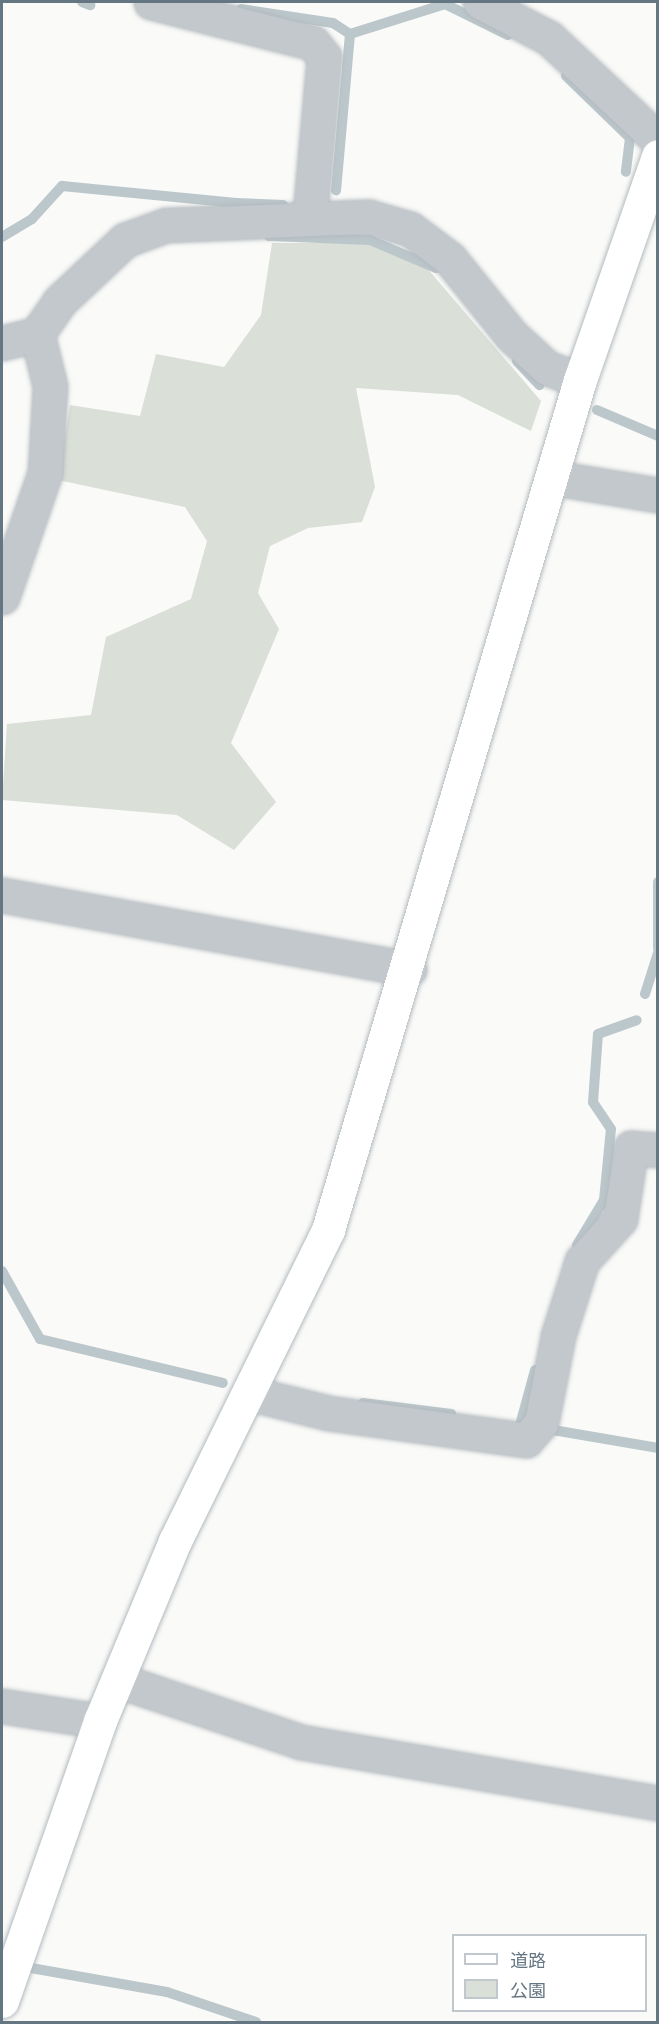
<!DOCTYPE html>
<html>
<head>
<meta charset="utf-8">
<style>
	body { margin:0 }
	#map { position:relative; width:659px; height:2024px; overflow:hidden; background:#fafaf8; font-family:Rubik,"Noto Sans JP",sans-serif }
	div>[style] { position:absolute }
	.green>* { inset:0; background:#dadfd7 }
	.stream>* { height:10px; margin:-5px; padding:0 5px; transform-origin:5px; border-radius:5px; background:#bbc7cb }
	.roads { filter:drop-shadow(0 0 2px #b3babf) drop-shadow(0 0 2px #b3babf) }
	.street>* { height:33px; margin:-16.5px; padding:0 16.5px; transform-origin:16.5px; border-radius:16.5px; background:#c3c8cc }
	.secondary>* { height:33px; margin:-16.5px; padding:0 16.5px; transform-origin:16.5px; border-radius:16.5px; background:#fff }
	span { translate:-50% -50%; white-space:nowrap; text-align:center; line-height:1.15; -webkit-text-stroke:6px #fff; paint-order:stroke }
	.frame { position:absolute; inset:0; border:3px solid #657683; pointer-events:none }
	.legend { position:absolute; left:452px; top:1934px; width:195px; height:78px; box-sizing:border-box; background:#fff; border:2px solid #c1c8cd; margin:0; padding:8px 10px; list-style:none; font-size:18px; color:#657683 }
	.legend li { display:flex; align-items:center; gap:12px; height:30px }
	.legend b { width:30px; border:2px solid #c1c8cd }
</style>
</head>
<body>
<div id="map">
	<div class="green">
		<i style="clip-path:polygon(272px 243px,373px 243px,426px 267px,541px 401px,531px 431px,458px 395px,356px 388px,375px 487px,362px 522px,308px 528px,270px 546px,258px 593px,279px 629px,231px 743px,276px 802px,234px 850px,177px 815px,2px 800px,7px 724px,91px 715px,106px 637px,191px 599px,207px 541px,185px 507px,58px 480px,70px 405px,140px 416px,156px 354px,224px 367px,261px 315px)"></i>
	</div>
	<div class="stream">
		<i style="left:82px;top:2px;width:9px;rotate:21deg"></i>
		<i style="left:241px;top:9px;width:93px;rotate:8.7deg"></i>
		<i style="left:333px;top:23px;width:20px;rotate:33deg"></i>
		<i style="left:350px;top:34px;width:157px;rotate:95.1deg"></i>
		<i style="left:350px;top:34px;width:100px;rotate:-17.5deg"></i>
		<i style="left:445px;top:4px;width:70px;rotate:26.2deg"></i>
		<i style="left:566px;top:76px;width:89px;rotate:44.1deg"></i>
		<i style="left:630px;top:138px;width:34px;rotate:97deg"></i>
		<i style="left:236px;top:203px;width:47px;rotate:2.4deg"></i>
		<i style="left:269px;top:236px;width:101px;rotate:2.3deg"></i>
		<i style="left:370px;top:240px;width:72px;rotate:23deg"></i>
		<i style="left:2px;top:237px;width:35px;rotate:-31deg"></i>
		<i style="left:32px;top:219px;width:45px;rotate:-47.7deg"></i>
		<i style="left:62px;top:186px;width:175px;rotate:5.6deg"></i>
		<i style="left:236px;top:203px;width:15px;rotate:62deg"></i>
		<i style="left:517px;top:361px;width:33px;rotate:47deg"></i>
		<i style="left:597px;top:410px;width:66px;rotate:23.1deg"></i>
		<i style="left:658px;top:882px;width:66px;rotate:90deg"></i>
		<i style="left:645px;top:994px;width:43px;rotate:-72.4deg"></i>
		<i style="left:577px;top:1245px;width:52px;rotate:-59deg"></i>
		<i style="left:604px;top:1200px;width:71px;rotate:-84.4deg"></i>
		<i style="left:611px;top:1129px;width:32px;rotate:-124deg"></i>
		<i style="left:593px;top:1102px;width:68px;rotate:-85.8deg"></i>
		<i style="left:598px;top:1034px;width:41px;rotate:-19.7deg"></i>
		<i style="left:2px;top:1271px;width:78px;rotate:60.8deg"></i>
		<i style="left:40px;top:1339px;width:188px;rotate:13.5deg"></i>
		<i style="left:363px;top:1403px;width:89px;rotate:7.1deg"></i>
		<i style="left:520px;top:1425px;width:57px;rotate:-74.7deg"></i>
		<i style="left:547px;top:1429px;width:113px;rotate:9.7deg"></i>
		<i style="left:31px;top:1968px;width:138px;rotate:10deg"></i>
		<i style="left:167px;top:1992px;width:94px;rotate:18.6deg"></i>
	</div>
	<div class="roads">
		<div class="street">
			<i style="left:151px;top:2px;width:167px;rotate:14.2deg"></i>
			<i style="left:313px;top:43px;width:18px;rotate:52deg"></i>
			<i style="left:324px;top:57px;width:159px;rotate:95.1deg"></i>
			<i style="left:480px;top:2px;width:78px;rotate:27.6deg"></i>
			<i style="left:549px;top:38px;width:149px;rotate:43.1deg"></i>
			<i style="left:2px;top:343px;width:36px;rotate:-14deg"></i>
			<i style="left:37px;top:334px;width:39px;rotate:-55deg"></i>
			<i style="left:59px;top:302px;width:91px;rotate:-43.2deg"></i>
			<i style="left:125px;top:240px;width:44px;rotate:-20.1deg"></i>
			<i style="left:166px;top:225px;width:203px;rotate:-2.3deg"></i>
			<i style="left:369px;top:217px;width:43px;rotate:16.3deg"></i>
			<i style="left:410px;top:229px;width:50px;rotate:36.9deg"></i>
			<i style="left:450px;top:259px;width:97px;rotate:51.2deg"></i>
			<i style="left:511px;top:335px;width:49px;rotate:42.5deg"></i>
			<i style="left:547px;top:368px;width:35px;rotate:20deg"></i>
			<i style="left:554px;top:478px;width:105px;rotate:9.3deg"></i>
			<i style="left:2px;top:597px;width:131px;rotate:-70.9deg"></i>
			<i style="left:45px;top:473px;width:87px;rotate:-86.7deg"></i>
			<i style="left:50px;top:386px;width:54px;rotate:-104deg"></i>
			<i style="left:2px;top:895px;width:414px;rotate:10.3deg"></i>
			<i style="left:248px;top:1393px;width:82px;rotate:14deg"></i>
			<i style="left:328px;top:1413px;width:200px;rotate:7.8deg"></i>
			<i style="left:526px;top:1440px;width:23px;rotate:-49deg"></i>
			<i style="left:541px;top:1423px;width:89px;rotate:-78.9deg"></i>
			<i style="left:558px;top:1336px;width:79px;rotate:-72.3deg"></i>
			<i style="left:582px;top:1261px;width:57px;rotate:-47.9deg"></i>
			<i style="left:620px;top:1219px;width:72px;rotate:-81.2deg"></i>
			<i style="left:631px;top:1148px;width:27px;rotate:4deg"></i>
			<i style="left:117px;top:1680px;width:194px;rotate:18.6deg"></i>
			<i style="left:301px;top:1742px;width:362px;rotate:9.7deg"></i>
			<i style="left:2px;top:1706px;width:99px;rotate:8.7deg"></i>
		</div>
		<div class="secondary">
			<i style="left:2px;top:2001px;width:297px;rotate:-70.7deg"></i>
			<i style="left:100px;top:1721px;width:195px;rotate:-67.4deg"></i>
			<i style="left:175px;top:1541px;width:347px;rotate:-63.8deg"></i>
			<i style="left:328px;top:1230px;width:887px;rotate:-73.49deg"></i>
			<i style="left:580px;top:380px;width:237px;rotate:-70.8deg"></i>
		</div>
	</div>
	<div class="frame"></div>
	<ul class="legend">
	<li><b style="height:8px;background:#fff"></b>道路</li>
	<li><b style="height:16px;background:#dadfd7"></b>公園</li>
	</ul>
</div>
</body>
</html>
